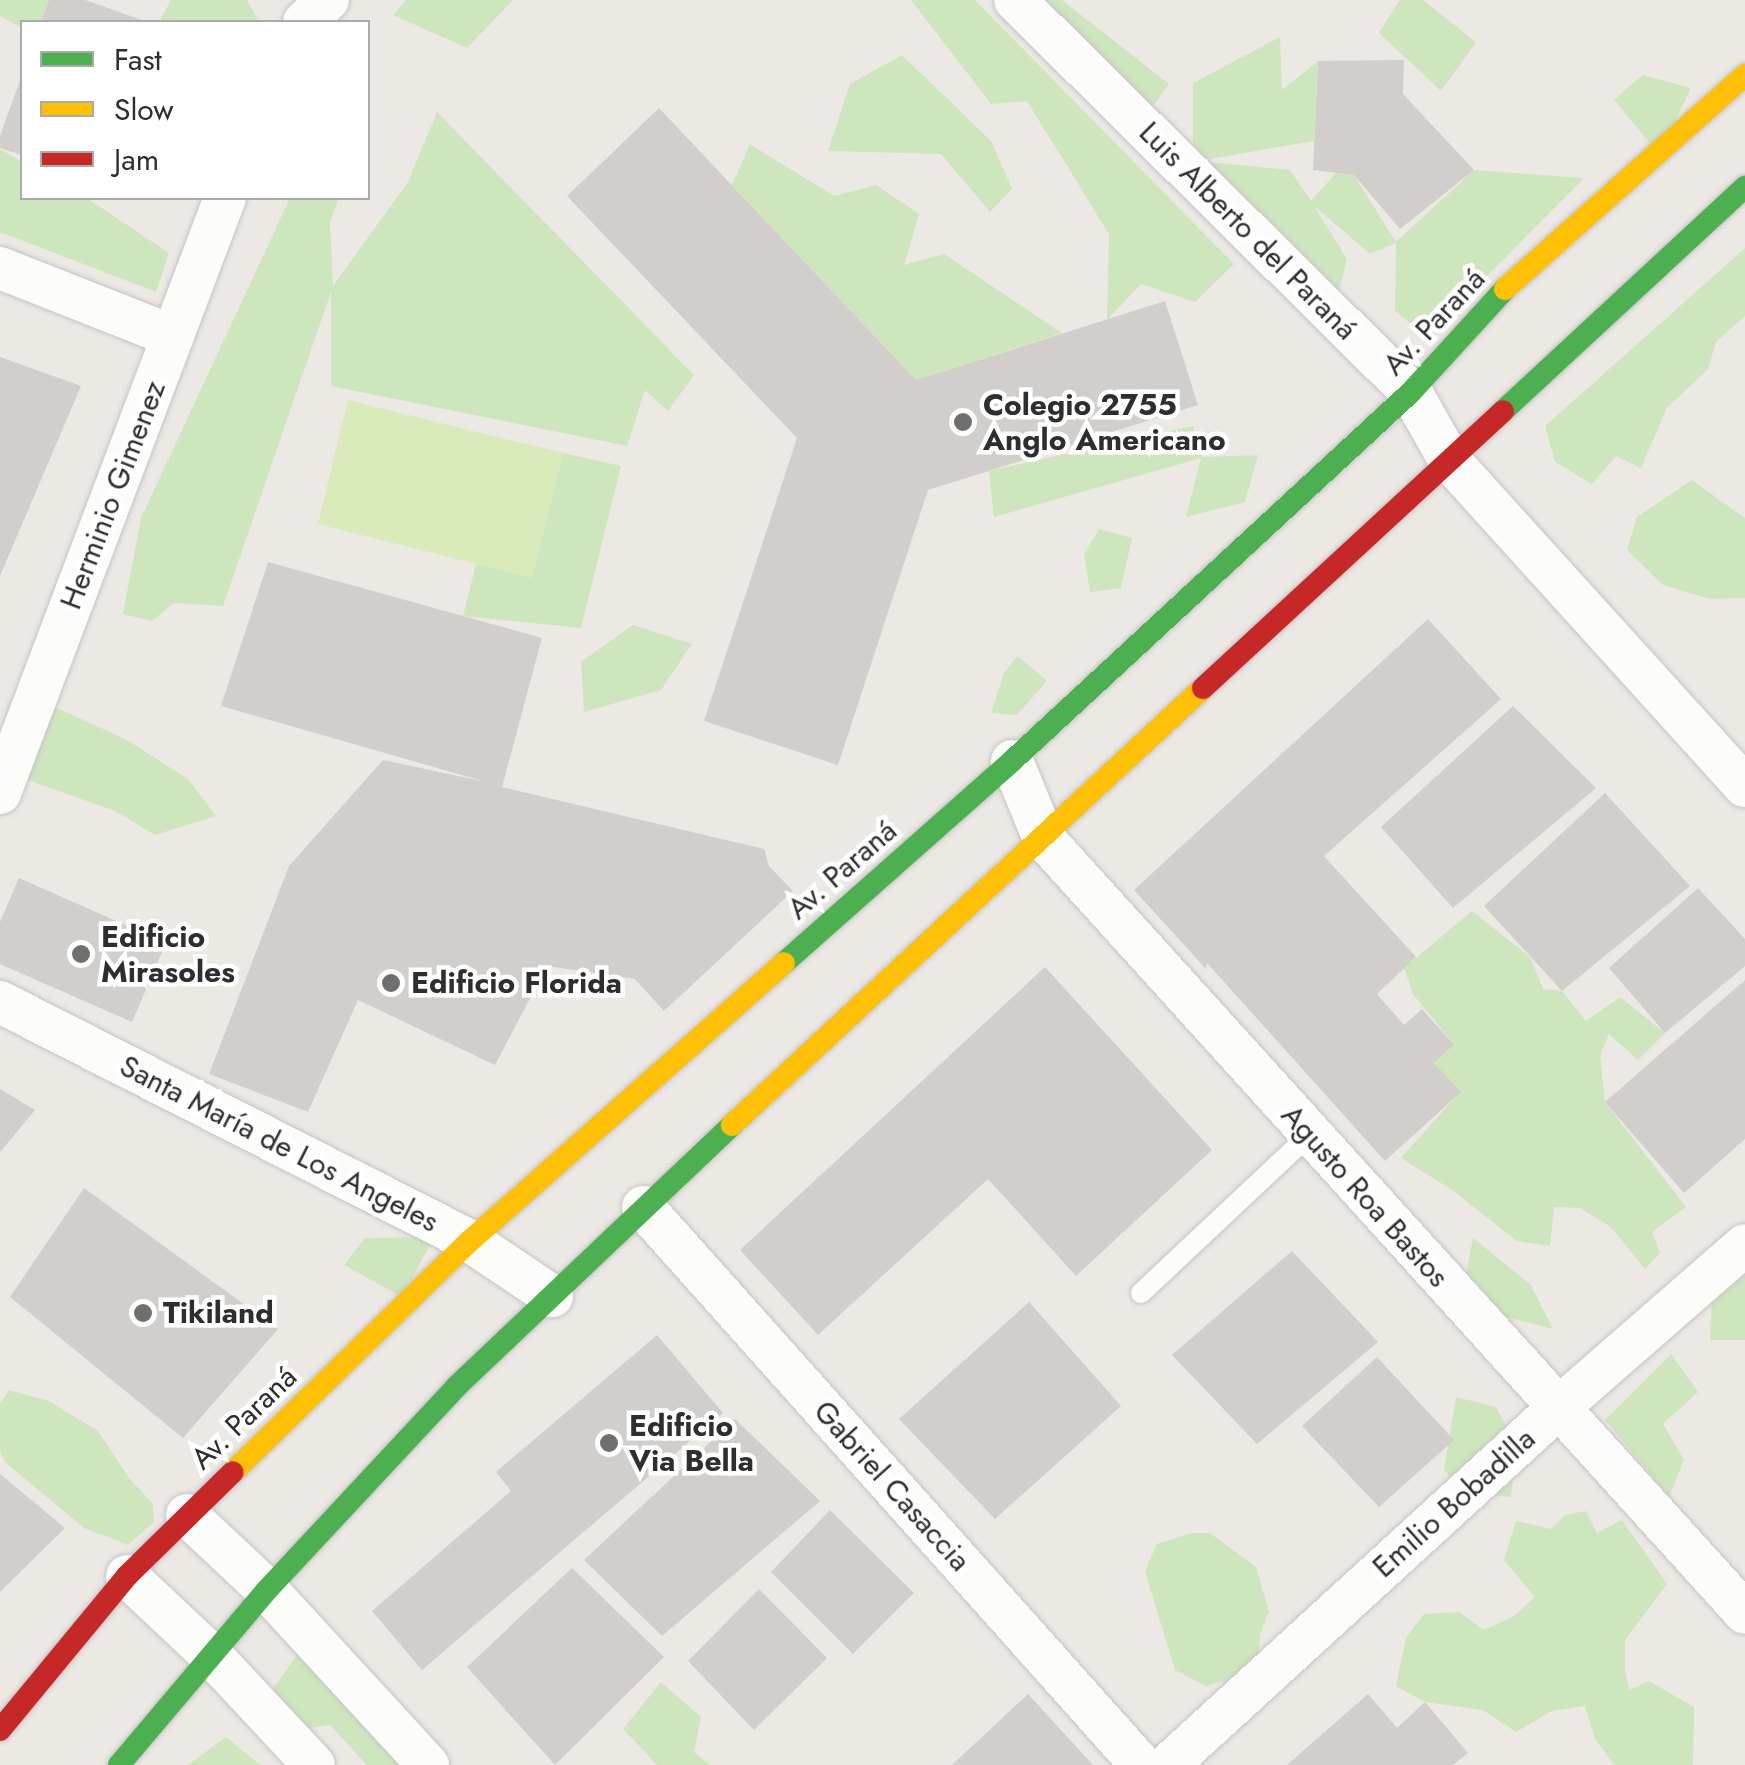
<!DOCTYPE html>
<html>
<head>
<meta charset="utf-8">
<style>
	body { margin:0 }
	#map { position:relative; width:1745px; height:1765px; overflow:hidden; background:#ece8e4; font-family:Jost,sans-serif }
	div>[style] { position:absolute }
	.green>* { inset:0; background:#cee6be }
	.pitch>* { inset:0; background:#d9eabb }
	.building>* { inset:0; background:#d1cecb }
	.roads { filter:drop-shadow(0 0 2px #c5c4c5) drop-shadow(0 0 2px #c5c4c5) }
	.lane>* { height:20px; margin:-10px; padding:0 10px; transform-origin:10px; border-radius:10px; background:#fcfcfb }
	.street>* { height:42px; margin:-21px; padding:0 21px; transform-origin:21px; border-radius:21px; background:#fcfcfb }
	.fast>* { height:22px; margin:-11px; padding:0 11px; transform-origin:11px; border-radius:11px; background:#4caf50 }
	.slow>* { height:22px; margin:-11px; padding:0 11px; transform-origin:11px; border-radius:11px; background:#ffc107 }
	.jam>* { height:22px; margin:-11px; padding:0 11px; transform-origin:11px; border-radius:11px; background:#c62828 }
	.dots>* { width:28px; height:28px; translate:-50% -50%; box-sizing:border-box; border:5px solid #fff; border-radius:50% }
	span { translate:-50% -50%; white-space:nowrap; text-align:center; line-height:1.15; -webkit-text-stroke:9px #fff; paint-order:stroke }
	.street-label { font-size:30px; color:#2e2e2e }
	.poi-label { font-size:30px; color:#2e2e2e; font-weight:700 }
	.left { translate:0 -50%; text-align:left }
	.legend { position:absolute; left:20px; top:20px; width:350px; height:180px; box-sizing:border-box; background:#fff; border:2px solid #ababab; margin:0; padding:12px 18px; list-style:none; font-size:30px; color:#2e2e2e }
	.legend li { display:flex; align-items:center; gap:20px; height:50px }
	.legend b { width:50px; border:2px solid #ababab }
</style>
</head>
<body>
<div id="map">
	<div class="green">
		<i style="clip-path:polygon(0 0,49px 0,41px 22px,22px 22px,22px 28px,0 16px)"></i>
		<i style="clip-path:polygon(171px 0,247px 0,257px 18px,255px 22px,159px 22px)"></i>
		<i style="clip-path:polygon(406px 0,513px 0,467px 48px,393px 15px)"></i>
		<i style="clip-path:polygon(911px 0,975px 0,1234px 264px,1195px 302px,1141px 284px,1107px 320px,1109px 234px,1027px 101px,991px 104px)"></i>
		<i style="clip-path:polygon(1037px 0,1062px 0,1169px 84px,1149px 112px)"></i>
		<i style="clip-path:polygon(1400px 0,1423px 0,1476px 42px,1441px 91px,1379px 33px)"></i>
		<i style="clip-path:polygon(1280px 37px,1282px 90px,1318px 61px,1314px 141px,1198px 161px,1290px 170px,1311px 201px,1336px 173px,1354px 175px,1396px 242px,1474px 170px,1584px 178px,1427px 337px,1395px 311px,1396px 243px,1370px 254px,1314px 206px,1347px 259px,1333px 315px,1193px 161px,1193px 83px)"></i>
		<i style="clip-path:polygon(902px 55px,991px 141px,1012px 189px,990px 212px,941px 154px,828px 151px,850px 84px)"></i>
		<i style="clip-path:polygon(1642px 75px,1691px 88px,1659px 154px,1614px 100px)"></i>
		<i style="clip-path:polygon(437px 112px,694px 375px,668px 411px,645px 390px,627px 446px,331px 386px,331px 292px,223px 606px,174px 603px,152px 621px,123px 614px,141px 518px,290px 198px,339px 198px,330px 222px,333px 286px,408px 182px)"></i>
		<i style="clip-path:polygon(750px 144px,834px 196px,876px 185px,919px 214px,904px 265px,944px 254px,1062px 333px,916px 380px,732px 185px)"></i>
		<i style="clip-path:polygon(0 149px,22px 162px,22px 198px,87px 198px,169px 253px,156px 292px,0 232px)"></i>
		<i style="clip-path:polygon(1745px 248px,1745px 316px,1716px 342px,1708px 369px,1667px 408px,1641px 468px,1616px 456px,1592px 484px,1555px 462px,1545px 426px)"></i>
		<i style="clip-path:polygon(1193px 426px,1202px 457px,1258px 455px,1245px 502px,1186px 517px,1201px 458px,994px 517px,989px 471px)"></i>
		<i style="clip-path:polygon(563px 453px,621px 466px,581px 628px,463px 616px,476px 564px,532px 577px)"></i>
		<i style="clip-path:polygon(1692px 480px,1745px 518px,1745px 598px,1710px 599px,1663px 585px,1627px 550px,1637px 517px)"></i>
		<i style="clip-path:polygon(1099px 529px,1132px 538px,1121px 588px,1090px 592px,1084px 554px)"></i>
		<i style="clip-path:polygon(633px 625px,692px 644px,661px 690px,584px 712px,581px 662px)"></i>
		<i style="clip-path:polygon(1018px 656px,1047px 681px,1017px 715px,991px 713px,1004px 673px)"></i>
		<i style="clip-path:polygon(51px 705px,127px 740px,188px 779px,216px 816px,155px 835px,115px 811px,25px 779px)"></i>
		<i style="clip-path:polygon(1472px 911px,1530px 957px,1543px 989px,1562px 991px,1586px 1021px,1620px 997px,1665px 1033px,1638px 1060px,1609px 1034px,1600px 1056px,1605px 1102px,1686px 1207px,1652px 1232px,1660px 1253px,1645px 1269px,1611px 1227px,1580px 1208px,1554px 1207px,1550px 1246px,1517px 1241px,1452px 1190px,1401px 1158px,1460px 1092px,1426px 1071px,1454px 1045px,1413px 994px,1404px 968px)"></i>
		<i style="clip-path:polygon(434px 1237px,402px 1297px,344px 1265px,365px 1238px)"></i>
		<i style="clip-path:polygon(1473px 1238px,1531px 1285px,1553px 1329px,1506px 1317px,1466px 1274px)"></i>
		<i style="clip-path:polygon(1745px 1272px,1745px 1340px,1710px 1340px,1712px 1295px)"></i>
		<i style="clip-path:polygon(1671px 1354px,1698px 1392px,1663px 1424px,1684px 1460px,1669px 1496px,1605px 1420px)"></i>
		<i style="clip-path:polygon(9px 1390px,49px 1401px,98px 1431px,129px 1478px,153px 1504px,154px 1522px,128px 1545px,84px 1528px,6px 1463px,0 1452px,0 1404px)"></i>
		<i style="clip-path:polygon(1456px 1397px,1496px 1407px,1516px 1446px,1511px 1497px,1465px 1493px,1444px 1470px)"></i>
		<i style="clip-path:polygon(1586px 1511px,1597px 1533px,1622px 1520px,1667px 1584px,1625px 1640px,1625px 1673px,1630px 1690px,1649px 1681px,1694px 1707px,1693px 1765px,1614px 1765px,1595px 1739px,1585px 1706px,1552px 1711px,1516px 1732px,1483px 1710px,1425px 1702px,1396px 1686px,1406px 1638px,1424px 1614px,1459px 1612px,1484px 1630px,1514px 1616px,1535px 1597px,1504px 1560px,1516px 1521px,1551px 1529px,1565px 1515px)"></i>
		<i style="clip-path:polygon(1192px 1533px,1210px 1533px,1256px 1567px,1269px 1612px,1260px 1633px,1259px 1661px,1235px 1678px,1206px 1686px,1175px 1670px,1145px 1571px,1157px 1544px)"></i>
		<i style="clip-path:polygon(300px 1651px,426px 1765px,367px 1765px,330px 1725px,294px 1730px,260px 1707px)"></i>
		<i style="clip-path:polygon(661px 1682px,701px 1717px,694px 1752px,710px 1765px,657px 1765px,623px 1729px)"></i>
		<i style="clip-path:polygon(226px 1737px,260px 1765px,188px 1765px)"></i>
	</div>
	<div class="pitch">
		<i style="clip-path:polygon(348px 400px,563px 453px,532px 578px,318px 524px)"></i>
	</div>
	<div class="building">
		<i style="clip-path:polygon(49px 0,85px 0,142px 20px,41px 22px)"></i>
		<i style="clip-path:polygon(1404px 60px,1403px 94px,1474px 170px,1400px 229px,1354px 175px,1313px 170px,1318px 61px)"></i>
		<i style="clip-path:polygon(22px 75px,22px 155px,0 148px,0 136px)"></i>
		<i style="clip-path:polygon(659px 108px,916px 380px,1165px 301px,1198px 405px,928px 490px,838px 765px,704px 721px,797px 438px,567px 196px)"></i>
		<i style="clip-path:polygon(0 357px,81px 386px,0 576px)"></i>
		<i style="clip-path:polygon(268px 562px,542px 638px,502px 787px,764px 849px,769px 866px,793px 891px,664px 1011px,635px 979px,547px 966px,495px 1065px,358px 1000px,308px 1112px,209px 1074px,289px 866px,383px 760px,486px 782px,221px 706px)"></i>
		<i style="clip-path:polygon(1428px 619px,1501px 699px,1324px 856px,1416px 957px,1377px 994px,1404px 1025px,1422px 1009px,1454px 1045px,1434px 1063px,1461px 1092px,1385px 1161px,1207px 963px,1206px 969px,1134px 890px)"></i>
		<i style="clip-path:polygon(1513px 706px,1596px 788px,1453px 908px,1381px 827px)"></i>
		<i style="clip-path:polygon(1605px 793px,1690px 886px,1562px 991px,1484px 906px)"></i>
		<i style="clip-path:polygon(19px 878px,166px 943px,132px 1022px,0 964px,0 922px)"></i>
		<i style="clip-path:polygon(1698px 888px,1745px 939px,1745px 966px,1665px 1033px,1609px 968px)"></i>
		<i style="clip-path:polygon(1045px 967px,1212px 1150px,1076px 1276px,988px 1179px,818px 1335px,740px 1250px)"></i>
		<i style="clip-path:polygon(1745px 980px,1745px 1139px,1684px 1193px,1605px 1102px)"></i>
		<i style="clip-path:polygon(0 1089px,35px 1110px,0 1152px)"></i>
		<i style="clip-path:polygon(84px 1188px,278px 1329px,183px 1438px,10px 1297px)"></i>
		<i style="clip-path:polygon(1292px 1251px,1378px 1342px,1257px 1444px,1172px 1355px)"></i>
		<i style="clip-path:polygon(1029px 1302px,1121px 1406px,995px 1519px,899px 1419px)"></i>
		<i style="clip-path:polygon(657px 1335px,723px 1413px,422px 1670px,372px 1611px,511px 1491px,496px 1472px)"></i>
		<i style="clip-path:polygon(1377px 1357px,1454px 1440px,1379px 1507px,1302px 1426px)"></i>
		<i style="clip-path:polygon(735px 1419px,820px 1501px,662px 1636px,584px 1560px)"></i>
		<i style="clip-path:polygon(0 1474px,65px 1528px,0 1592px)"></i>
		<i style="clip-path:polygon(830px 1510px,914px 1593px,853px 1654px,771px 1572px)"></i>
		<i style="clip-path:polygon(572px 1568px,664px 1657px,555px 1765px,467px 1667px)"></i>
		<i style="clip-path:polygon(759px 1589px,827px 1658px,754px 1730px,688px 1661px)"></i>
		<i style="clip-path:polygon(1028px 1694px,1093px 1765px,952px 1765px)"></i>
		<i style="clip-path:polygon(1368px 1694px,1397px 1728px,1425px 1702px,1468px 1753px,1453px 1765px,1287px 1765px)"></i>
	</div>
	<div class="roads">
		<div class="lane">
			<i style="left:1141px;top:1293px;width:231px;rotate:-43.2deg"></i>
		</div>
		<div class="street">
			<i style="left:1015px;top:0;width:557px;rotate:44.71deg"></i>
			<i style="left:1411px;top:392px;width:79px;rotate:60.5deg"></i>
			<i style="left:1450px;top:461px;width:439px;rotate:47.8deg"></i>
			<i style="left:304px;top:22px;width:33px;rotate:-43deg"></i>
			<i style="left:0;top:268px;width:186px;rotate:21.5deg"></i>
			<i style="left:1012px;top:761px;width:84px;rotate:67.7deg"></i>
			<i style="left:1044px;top:839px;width:1044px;rotate:47.83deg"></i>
			<i style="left:0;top:793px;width:636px;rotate:-69.29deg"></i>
			<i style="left:0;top:1002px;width:527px;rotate:26.95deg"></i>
			<i style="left:470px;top:1241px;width:99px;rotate:33.9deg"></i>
			<i style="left:643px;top:1207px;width:748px;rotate:48.25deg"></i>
			<i style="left:187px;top:1515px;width:110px;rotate:43.2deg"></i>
			<i style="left:267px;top:1590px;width:238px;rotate:47.4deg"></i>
			<i style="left:127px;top:1576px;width:117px;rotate:43.3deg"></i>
			<i style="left:212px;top:1656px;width:149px;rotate:46.9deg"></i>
			<i style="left:1168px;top:1765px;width:527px;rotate:-42.46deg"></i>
			<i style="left:1557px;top:1409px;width:249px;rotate:-41.1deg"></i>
		</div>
		<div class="fast">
			<i style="left:1503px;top:411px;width:330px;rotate:-42.8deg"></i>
			<i style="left:784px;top:963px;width:305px;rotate:-41.5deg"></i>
			<i style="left:1012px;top:761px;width:543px;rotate:-42.76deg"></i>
			<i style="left:1411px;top:392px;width:139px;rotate:-47.6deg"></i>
			<i style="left:119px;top:1765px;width:229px;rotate:-49.8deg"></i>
			<i style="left:267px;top:1590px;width:277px;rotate:-47deg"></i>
			<i style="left:456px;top:1387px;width:381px;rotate:-43.5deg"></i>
		</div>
		<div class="slow">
			<i style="left:1505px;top:289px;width:322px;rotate:-41.7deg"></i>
			<i style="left:732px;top:1125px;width:643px;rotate:-42.86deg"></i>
			<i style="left:233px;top:1472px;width:331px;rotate:-44.3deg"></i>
			<i style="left:470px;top:1241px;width:419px;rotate:-41.5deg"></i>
		</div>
		<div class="jam">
			<i style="left:1203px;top:688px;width:408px;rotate:-42.7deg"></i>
			<i style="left:0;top:1730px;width:200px;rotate:-50.5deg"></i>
			<i style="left:127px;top:1576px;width:148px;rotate:-44.5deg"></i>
		</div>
	</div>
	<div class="dots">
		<i style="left:963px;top:422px;background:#706f6e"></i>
		<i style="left:81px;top:954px;background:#706f6e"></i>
		<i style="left:391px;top:983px;background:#706f6e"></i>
		<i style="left:143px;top:1313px;background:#706f6e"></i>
		<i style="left:609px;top:1443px;background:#706f6e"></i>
	</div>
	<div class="street-label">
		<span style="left:1248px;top:231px;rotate:45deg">Luis Alberto del Paraná</span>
		<span style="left:1434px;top:322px;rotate:-47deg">Av. Paraná</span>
		<span style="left:113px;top:495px;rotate:-69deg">Herminio Gimenez</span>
		<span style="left:842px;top:870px;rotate:-41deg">Av. Paraná</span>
		<span style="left:279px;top:1144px;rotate:27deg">Santa María de Los Angeles</span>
		<span style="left:1365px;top:1196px;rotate:48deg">Agusto Roa Bastos</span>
		<span style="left:244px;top:1418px;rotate:-44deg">Av. Paraná</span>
		<span style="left:892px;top:1486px;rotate:48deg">Gabriel Casaccia</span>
		<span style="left:1454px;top:1503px;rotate:-42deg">Emilio Bobadilla</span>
	</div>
	<div class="poi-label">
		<span class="left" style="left:983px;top:422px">Colegio 2755<br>Anglo Americano</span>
		<span class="left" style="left:101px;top:954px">Edificio<br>Mirasoles</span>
		<span class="left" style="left:411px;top:983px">Edificio Florida</span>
		<span class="left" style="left:163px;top:1313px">Tikiland</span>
		<span class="left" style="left:629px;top:1443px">Edificio<br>Via Bella</span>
	</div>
	<ul class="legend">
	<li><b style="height:12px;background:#4caf50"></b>Fast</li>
	<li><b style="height:12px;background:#ffc107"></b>Slow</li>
	<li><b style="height:12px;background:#c62828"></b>Jam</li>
	</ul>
</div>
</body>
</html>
